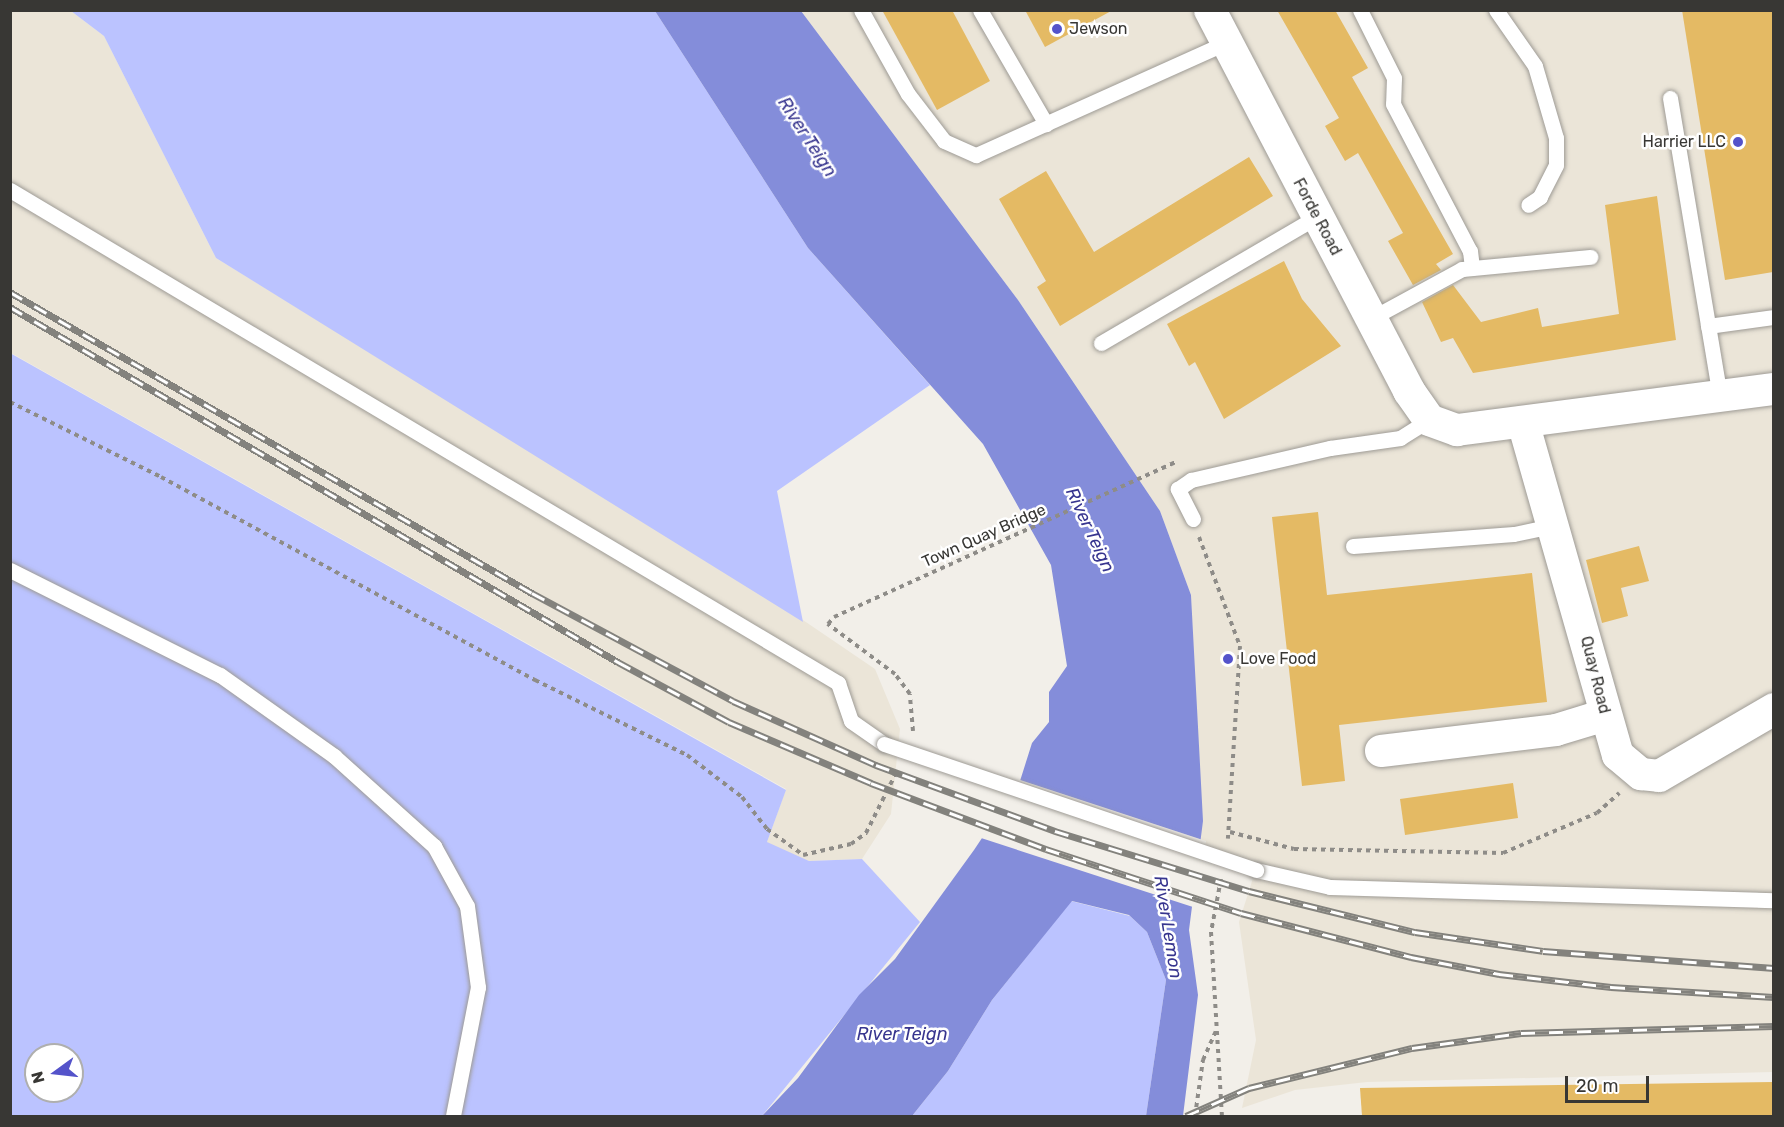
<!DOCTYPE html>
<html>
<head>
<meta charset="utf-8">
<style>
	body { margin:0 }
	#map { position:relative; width:1784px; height:1127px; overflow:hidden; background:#f2efe9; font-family:Rubik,sans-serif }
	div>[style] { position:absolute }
	.built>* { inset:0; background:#ebe5d8 }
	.green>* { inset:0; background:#bbc3ff }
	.water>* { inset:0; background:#848dda }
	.pier>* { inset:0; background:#f2efe9 }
	.building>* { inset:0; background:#e4ba64 }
	.path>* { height:4px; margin-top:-2px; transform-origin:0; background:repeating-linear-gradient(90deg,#8e8c88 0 4.5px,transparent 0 9px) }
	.roads { filter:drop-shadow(0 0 2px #9e9b95) drop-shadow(0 0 2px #9e9b95) }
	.lane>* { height:15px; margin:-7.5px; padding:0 7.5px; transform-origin:7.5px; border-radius:7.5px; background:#fff }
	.street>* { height:32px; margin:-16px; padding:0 16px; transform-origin:16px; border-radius:16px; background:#fff }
	.rail>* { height:7px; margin-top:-3.5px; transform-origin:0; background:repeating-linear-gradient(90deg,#fff 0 14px,#83827d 0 28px); box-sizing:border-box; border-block:2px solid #83827d }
	.bridges { filter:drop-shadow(0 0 2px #9e9b95) drop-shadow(0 0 2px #9e9b95) }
	.lane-bridge>* { height:15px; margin:-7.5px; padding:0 7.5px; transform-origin:7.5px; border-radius:7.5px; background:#fff }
	.dots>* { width:16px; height:16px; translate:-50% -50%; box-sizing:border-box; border:3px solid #fff; border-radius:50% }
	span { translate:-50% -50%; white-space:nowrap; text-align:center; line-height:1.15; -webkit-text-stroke:5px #fff; paint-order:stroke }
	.poi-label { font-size:16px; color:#383734 }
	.left { translate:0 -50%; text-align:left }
	.right { translate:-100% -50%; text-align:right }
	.street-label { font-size:16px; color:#383734 }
	.water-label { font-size:18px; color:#37358f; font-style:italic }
	.frame { position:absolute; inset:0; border:12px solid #383734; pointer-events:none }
	.north { position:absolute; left:24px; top:1043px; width:60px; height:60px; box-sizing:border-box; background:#fff; border:2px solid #afafae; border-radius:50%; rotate:255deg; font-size:16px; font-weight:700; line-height:24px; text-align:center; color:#383734 }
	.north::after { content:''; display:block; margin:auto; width:21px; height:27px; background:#5453ca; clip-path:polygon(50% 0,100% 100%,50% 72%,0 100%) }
	.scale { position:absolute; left:1565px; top:1076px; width:84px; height:27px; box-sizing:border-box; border:3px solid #383734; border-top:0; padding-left:8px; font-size:18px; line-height:21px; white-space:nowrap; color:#383734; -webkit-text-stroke:4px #fff; paint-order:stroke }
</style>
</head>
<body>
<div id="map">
	<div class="built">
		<i style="clip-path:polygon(11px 11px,71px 11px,104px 36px,216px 258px,772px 599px,875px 669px,900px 729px,891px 814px,862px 859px,809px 861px,785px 854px,767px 842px,786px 789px,11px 353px)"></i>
		<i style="clip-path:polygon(801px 11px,1773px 11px,1773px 1072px,1367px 1082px,1295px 1090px,1242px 1108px,1256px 1040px,1239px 922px,1254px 875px,1202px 859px,1191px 595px,1160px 511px,1018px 300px)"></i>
	</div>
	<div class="green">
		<i style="clip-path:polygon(71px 11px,655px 11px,808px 248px,930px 385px,777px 491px,803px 622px,216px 258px,104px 36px)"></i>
		<i style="clip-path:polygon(evenodd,10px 353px,786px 790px,767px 842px,809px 861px,862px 859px,920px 922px,762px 1116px,11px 1116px,10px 353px,36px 1055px,72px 1055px,72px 1091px,36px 1091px,36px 1055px)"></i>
		<i style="clip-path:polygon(1071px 901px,1130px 916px,1147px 932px,1166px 980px,1146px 1116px,912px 1116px,948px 1071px,992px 1000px)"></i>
	</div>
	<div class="water">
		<i style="clip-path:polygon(655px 11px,801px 11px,1018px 300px,1160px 511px,1191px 595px,1203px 821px,1189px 930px,1198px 995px,1183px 1116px,1146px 1116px,1166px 980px,1147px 932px,1129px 915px,1072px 901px,992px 1000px,948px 1071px,912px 1116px,762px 1116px,798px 1078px,859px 995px,895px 959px,974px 850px,1020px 781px,1032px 743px,1049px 722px,1049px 692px,1067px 666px,1051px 565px,983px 444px,808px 248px)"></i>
	</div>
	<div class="pier">
		<i style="clip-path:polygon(1017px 779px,1206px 841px,1196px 908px,978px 837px)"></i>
	</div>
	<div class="building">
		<i style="clip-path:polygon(882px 10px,952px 10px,990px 81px,937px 110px)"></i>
		<i style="clip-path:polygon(1025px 10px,1113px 10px,1045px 47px)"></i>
		<i style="clip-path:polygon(1277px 10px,1335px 10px,1368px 68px,1352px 77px,1453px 254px,1436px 264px,1441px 270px,1413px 285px,1388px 241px,1403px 233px,1358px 153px,1345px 161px,1325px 126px,1339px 118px)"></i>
		<i style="clip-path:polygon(1682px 10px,1773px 10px,1773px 272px,1725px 280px)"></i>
		<i style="clip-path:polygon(1249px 157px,1273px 196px,1060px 326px,1037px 287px,1046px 281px,999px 199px,1046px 171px,1094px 252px)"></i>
		<i style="clip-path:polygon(1657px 196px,1676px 340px,1473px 373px,1453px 338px,1441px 342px,1422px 302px,1453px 285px,1481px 322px,1538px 308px,1542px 327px,1619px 314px,1605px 205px)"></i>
		<i style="clip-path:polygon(1284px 261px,1302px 299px,1341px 346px,1224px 419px,1195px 362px,1189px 366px,1167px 324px)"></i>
		<i style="clip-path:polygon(1318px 512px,1327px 595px,1532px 573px,1547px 702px,1339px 725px,1345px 781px,1302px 786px,1272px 517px)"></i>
		<i style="clip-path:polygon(1639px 546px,1649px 581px,1621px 588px,1628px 616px,1602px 623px,1586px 560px)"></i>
		<i style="clip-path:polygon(1513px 783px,1518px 818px,1405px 835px,1400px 799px)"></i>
		<i style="clip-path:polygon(1773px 1082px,1773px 1116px,1362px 1116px,1360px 1088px)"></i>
	</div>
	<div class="path">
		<i style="left:10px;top:402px;width:169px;rotate:26.4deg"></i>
		<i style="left:161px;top:477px;width:426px;rotate:28.5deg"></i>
		<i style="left:535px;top:680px;width:169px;rotate:26.3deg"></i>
		<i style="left:687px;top:755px;width:69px;rotate:37.4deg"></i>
		<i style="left:742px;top:797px;width:41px;rotate:52deg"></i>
		<i style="left:767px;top:829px;width:44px;rotate:35.8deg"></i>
		<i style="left:803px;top:855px;width:49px;rotate:-12.9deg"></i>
		<i style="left:851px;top:844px;width:19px;rotate:-36deg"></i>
		<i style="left:866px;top:833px;width:69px;rotate:-63.4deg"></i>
		<i style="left:1199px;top:537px;width:116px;rotate:69.4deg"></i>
		<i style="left:1240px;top:646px;width:193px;rotate:93.6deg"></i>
		<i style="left:913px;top:731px;width:37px;rotate:-95deg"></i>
		<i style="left:910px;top:694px;width:25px;rotate:-127deg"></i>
		<i style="left:895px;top:674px;width:84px;rotate:-143.3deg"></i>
		<i style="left:828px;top:624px;width:9px;rotate:-49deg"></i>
		<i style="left:834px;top:617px;width:375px;rotate:-24.4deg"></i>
		<i style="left:1230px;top:832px;width:66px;rotate:14.9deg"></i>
		<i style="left:1294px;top:849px;width:209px;rotate:1.1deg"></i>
		<i style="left:1503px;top:853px;width:102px;rotate:-23.1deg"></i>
		<i style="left:1597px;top:813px;width:30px;rotate:-42deg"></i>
		<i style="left:1221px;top:879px;width:54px;rotate:100.7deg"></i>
		<i style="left:1211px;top:932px;width:184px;rotate:86.6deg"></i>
		<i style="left:1195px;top:1116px;width:57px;rotate:-81.9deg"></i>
		<i style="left:1203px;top:1060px;width:35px;rotate:-66deg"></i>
	</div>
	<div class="roads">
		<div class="lane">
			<i style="left:861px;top:10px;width:96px;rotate:60.8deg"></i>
			<i style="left:908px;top:94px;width:59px;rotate:52.5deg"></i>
			<i style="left:944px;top:141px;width:35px;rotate:24deg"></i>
			<i style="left:976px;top:155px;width:273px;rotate:-24.2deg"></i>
			<i style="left:980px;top:10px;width:132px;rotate:59.9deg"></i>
			<i style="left:1360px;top:10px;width:76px;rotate:63.4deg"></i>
			<i style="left:1394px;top:78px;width:26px;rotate:92deg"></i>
			<i style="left:1393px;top:104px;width:166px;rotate:62.4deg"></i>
			<i style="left:1470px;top:251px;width:17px;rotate:83deg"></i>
			<i style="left:1496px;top:10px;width:68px;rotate:55.1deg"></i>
			<i style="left:1535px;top:66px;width:75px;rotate:73.7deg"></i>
			<i style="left:1556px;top:138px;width:27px;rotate:90deg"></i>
			<i style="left:1556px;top:165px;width:36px;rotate:117deg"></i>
			<i style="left:1540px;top:197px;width:14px;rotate:146deg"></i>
			<i style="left:1670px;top:98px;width:302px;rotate:80.5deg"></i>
			<i style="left:10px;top:190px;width:964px;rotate:30.77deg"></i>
			<i style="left:838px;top:683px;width:40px;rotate:71.1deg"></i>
			<i style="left:851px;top:721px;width:40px;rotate:34.9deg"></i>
			<i style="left:1370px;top:319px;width:105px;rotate:-28.5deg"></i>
			<i style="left:1462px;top:269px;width:129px;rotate:-5.4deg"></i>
			<i style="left:1708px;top:326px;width:67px;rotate:-7.8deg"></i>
			<i style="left:1101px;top:343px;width:250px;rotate:-30.3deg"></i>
			<i style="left:1193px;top:519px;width:34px;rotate:-117deg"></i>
			<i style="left:1178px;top:489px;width:16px;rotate:-35deg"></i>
			<i style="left:1191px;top:480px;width:143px;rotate:-13deg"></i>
			<i style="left:1330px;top:448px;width:71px;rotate:-8.1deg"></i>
			<i style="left:1400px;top:438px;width:34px;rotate:-32deg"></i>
			<i style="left:1353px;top:546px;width:161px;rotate:-4.3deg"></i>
			<i style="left:1514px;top:534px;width:38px;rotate:-12deg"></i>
			<i style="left:10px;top:570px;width:235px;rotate:26.6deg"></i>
			<i style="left:220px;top:675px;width:140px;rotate:35.4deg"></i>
			<i style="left:334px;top:756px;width:135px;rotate:42deg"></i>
			<i style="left:434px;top:846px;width:68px;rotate:61.2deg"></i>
			<i style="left:467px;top:906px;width:82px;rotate:82.3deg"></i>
			<i style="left:478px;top:987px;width:131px;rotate:101deg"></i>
			<i style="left:1256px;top:870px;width:76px;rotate:12.9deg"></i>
			<i style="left:1330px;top:887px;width:444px;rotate:1.7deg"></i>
		</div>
		<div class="street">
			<i style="left:1210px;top:10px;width:430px;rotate:62.4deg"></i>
			<i style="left:1409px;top:391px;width:35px;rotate:55deg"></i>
			<i style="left:1429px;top:420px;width:30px;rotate:20deg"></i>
			<i style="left:1457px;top:430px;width:320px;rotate:-7.4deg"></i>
			<i style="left:1523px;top:422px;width:346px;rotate:74.1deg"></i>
			<i style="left:1618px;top:755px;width:30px;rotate:40deg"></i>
			<i style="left:1641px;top:774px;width:18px;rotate:6deg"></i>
			<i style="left:1659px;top:776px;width:133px;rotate:-30.2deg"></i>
			<i style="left:1381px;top:751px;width:176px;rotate:-6.8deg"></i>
			<i style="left:1556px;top:730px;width:51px;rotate:-17deg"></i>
		</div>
	</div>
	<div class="rail">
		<i style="left:10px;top:292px;width:603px;rotate:29.97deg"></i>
		<i style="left:532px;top:593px;width:228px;rotate:28.2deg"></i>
		<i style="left:733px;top:701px;width:157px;rotate:24.1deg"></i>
		<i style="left:876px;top:765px;width:191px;rotate:20.2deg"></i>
		<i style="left:1055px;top:831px;width:203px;rotate:17.2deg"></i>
		<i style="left:1249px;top:891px;width:171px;rotate:13.9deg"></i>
		<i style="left:1415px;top:932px;width:129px;rotate:8.4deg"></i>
		<i style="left:1543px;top:951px;width:232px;rotate:4.2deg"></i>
		<i style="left:10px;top:307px;width:704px;rotate:30.28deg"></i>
		<i style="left:618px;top:662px;width:126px;rotate:28.4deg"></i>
		<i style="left:729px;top:722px;width:155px;rotate:23.2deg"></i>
		<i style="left:871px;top:783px;width:187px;rotate:20.7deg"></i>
		<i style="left:1046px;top:849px;width:205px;rotate:18.2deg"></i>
		<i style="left:1241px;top:913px;width:176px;rotate:14.5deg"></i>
		<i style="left:1411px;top:957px;width:90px;rotate:10.9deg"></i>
		<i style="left:1499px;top:974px;width:113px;rotate:6.6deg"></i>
		<i style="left:1611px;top:987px;width:163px;rotate:3.5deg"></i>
		<i style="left:1186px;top:1116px;width:69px;rotate:-24deg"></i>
		<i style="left:1249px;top:1088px;width:168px;rotate:-13.8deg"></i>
		<i style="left:1412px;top:1048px;width:110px;rotate:-7.8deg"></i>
		<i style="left:1521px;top:1033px;width:253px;rotate:-1.6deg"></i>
	</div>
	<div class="bridges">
		<div class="lane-bridge">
			<i style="left:884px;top:744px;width:393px;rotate:18.7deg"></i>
		</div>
	</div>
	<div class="dots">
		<i style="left:1057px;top:29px;background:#5453ca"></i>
		<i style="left:1738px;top:142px;background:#5453ca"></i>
		<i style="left:1228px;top:659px;background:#5453ca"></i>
	</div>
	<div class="poi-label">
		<span class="left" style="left:1069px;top:29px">Jewson</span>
		<span class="right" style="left:1726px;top:142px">Harrier LLC</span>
		<span class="left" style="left:1240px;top:659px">Love Food</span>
	</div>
	<div class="street-label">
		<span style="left:1317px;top:217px;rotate:62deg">Forde Road</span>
		<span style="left:984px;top:536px;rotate:-24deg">Town Quay Bridge</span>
		<span style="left:1595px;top:675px;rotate:76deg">Quay Road</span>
	</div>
	<div class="water-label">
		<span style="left:807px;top:137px;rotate:57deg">River Teign</span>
		<span style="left:1090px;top:530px;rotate:65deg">River Teign</span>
		<span style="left:1168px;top:927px;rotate:81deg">River Lemon</span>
		<span style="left:902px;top:1034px">River Teign</span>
	</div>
	<div class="frame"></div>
	<div class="north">N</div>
	<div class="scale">20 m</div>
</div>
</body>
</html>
